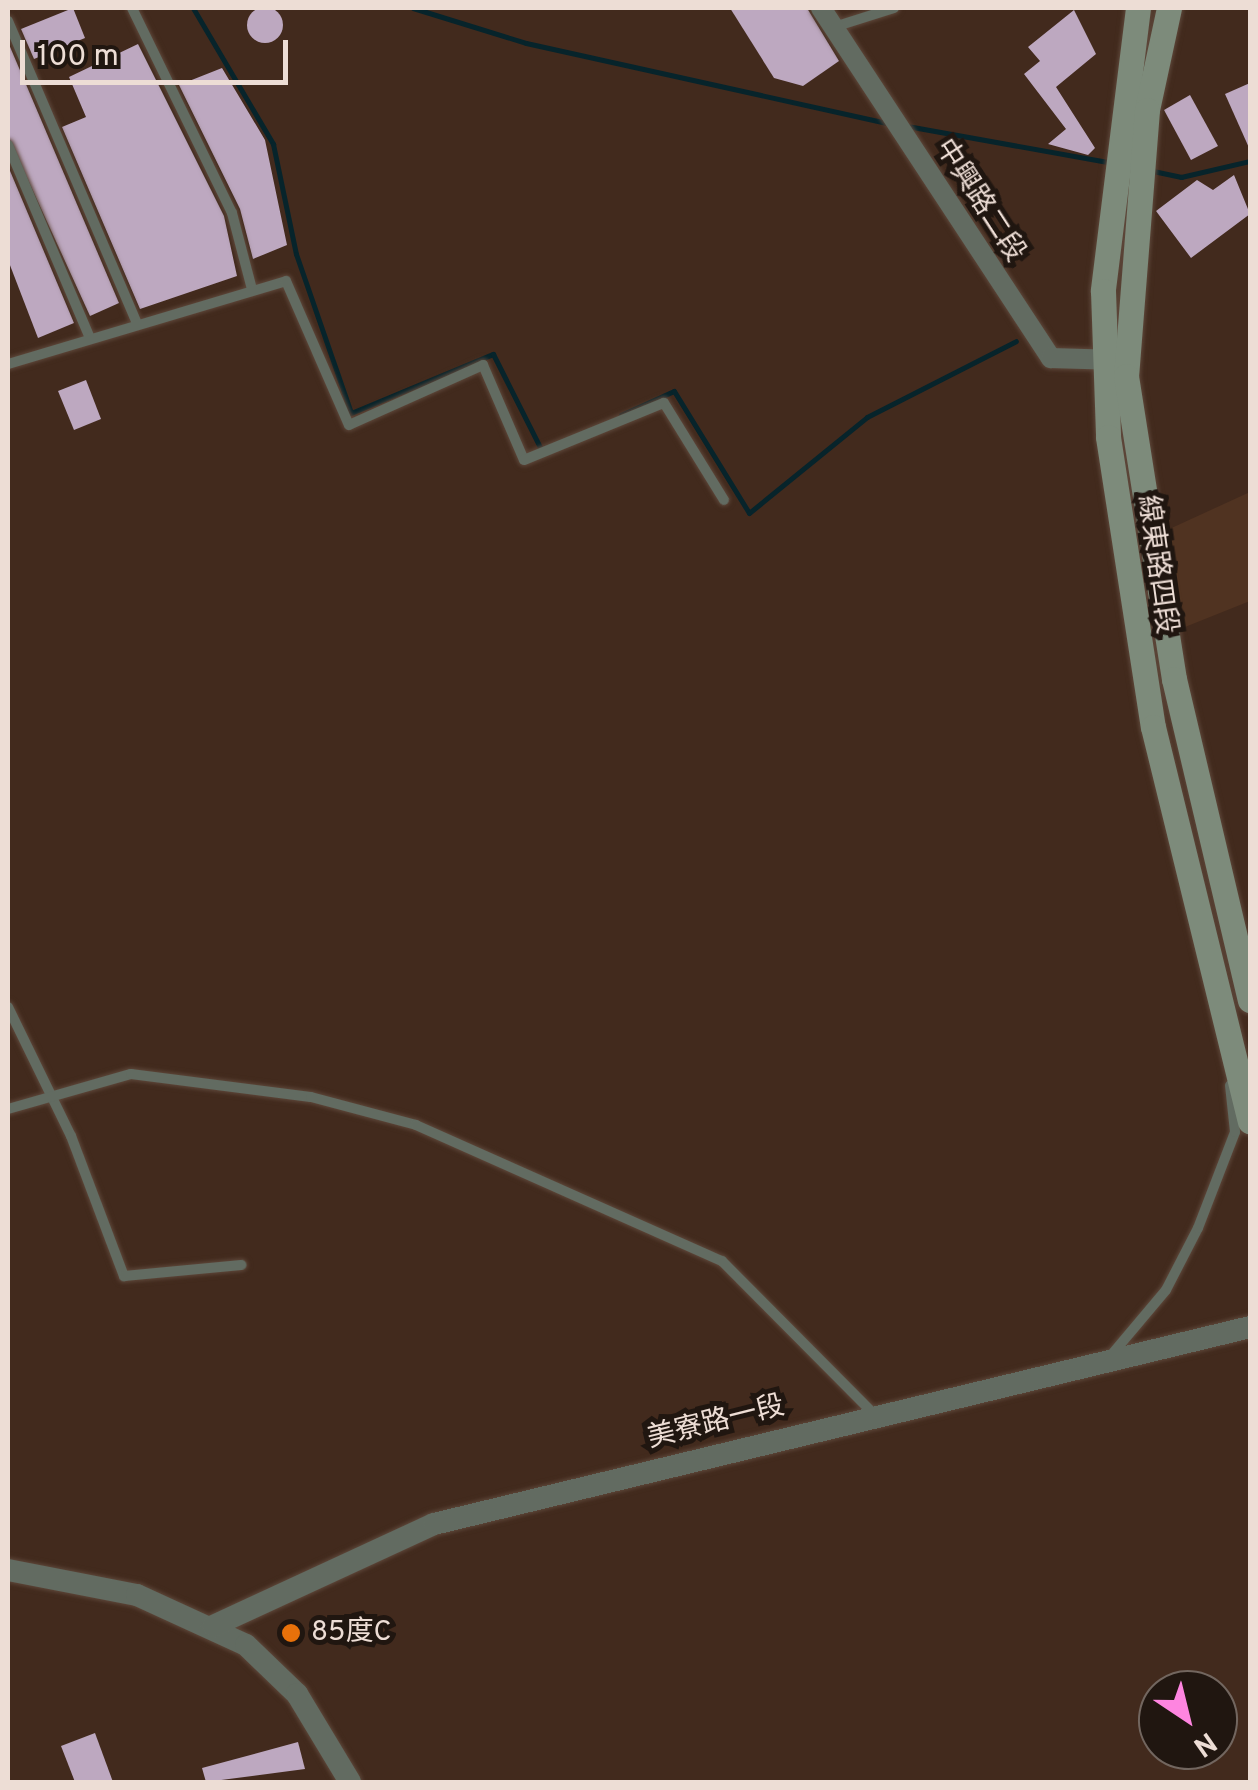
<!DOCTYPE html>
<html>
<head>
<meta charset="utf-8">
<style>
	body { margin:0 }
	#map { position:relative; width:1258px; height:1790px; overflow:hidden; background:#422a1d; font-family:Overpass,"Noto Sans TC",sans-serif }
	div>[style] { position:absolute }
	.built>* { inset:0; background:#503321 }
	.stream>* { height:5px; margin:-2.5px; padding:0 2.5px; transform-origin:2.5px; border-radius:2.5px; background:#07242b }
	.building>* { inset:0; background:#bda8c0 }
	.round { border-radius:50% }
	.roads { filter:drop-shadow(0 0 2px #5d473a) drop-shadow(0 0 2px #5d473a) }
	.service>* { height:10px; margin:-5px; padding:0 5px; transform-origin:5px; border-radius:5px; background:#626b61 }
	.minor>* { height:20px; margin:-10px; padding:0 10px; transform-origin:10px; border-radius:10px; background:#626b61 }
	.tertiary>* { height:22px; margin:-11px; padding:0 11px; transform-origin:11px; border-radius:11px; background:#626b61 }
	.secondary>* { height:25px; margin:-12.5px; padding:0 12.5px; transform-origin:12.5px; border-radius:12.5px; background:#7d8b7b }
	.dots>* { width:28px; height:28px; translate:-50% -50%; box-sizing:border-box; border:5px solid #201610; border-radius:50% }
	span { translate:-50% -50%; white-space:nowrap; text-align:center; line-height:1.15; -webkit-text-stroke:10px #201610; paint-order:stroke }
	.street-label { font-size:28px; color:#edddd5 }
	.poi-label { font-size:28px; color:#edddd5 }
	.left { translate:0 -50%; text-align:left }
	.frame { position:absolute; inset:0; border:10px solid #edddd5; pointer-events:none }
	.north { position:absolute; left:1138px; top:1670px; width:100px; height:100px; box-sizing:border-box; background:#201610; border:2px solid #72665f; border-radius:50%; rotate:145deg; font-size:28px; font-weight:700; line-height:40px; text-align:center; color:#edddd5 }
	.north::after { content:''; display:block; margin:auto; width:35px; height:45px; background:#fe85e0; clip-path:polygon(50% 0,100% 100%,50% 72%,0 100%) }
	.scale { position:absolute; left:20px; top:40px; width:268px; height:45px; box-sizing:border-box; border:5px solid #edddd5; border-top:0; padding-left:12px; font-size:30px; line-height:35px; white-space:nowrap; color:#edddd5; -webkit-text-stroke:8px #201610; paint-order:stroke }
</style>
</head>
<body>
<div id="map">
	<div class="built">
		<i style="clip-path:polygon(1250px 492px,1250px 601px,1185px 627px,1165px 531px)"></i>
	</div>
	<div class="stream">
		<i style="left:193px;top:8px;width:158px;rotate:59.5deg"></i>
		<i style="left:273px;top:144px;width:112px;rotate:78.2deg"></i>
		<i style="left:296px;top:254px;width:168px;rotate:70.9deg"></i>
		<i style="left:351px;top:413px;width:154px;rotate:-22.6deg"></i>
		<i style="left:493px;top:354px;width:109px;rotate:63.2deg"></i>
		<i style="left:413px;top:8px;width:118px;rotate:17.2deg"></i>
		<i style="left:526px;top:43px;width:374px;rotate:12.5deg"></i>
		<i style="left:907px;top:126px;width:208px;rotate:10.2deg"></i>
		<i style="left:1153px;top:171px;width:29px;rotate:12deg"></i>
		<i style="left:1181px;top:177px;width:71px;rotate:-13.1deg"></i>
		<i style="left:621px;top:415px;width:58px;rotate:-24.4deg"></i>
		<i style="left:674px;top:391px;width:143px;rotate:58.4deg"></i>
		<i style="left:749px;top:513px;width:152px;rotate:-39.1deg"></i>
		<i style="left:867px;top:417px;width:167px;rotate:-27deg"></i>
	</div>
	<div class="building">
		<i class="round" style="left:247px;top:7px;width:36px;height:36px"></i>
		<i style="clip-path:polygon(73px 8px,85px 38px,34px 59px,21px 29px)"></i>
		<i style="clip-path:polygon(730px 8px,807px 8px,839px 61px,803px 86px,774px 78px)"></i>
		<i style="clip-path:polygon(1074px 10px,1096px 54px,1056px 87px,1095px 148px,1088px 155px,1048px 144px,1066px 129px,1024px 74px,1040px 61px,1028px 47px)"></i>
		<i style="clip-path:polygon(8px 42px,119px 303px,90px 316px,8px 136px)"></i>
		<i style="clip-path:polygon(138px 44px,224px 216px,237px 276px,140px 309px,62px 127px,86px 117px,69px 77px)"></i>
		<i style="clip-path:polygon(222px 68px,265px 140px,287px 245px,253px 259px,240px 209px,179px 85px)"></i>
		<i style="clip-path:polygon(1250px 83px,1250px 150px,1225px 94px)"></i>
		<i style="clip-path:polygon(1190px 95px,1218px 146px,1191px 160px,1164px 110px)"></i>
		<i style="clip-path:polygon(8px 166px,74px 323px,38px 338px,8px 260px)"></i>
		<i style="clip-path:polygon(1234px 175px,1250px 214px,1191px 258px,1156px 211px,1197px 180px,1213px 190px)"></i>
		<i style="clip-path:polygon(86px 380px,101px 419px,74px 430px,58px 391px)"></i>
		<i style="clip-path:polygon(95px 1733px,113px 1782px,75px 1782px,61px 1746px)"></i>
		<i style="clip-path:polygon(298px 1742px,305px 1769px,206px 1782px,202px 1768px)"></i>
	</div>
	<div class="roads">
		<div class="service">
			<i style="left:132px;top:8px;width:228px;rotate:64deg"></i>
			<i style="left:232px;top:213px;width:79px;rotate:75.3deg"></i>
			<i style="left:8px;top:21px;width:329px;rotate:66.9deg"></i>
			<i style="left:834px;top:27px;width:63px;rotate:-17.6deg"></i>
			<i style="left:8px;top:145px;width:210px;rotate:67deg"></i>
			<i style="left:8px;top:364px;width:290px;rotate:-16.6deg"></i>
			<i style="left:286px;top:281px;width:157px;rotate:66.4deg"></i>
			<i style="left:349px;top:425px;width:147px;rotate:-24.1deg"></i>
			<i style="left:483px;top:365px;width:103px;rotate:66.7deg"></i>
			<i style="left:524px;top:460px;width:151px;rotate:-22.2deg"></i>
			<i style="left:664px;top:403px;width:114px;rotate:58.3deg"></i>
			<i style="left:8px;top:1007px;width:144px;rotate:64deg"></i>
			<i style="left:71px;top:1136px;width:150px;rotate:69.3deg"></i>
			<i style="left:124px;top:1276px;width:118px;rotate:-5.4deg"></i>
			<i style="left:8px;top:1109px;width:128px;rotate:-15.9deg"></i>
			<i style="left:131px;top:1074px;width:181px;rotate:7.3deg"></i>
			<i style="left:311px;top:1097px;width:109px;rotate:14.9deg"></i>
			<i style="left:416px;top:1125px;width:335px;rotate:24deg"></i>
			<i style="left:722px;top:1261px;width:218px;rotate:45.2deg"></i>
			<i style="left:1113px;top:1353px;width:82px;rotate:-49.9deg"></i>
			<i style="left:1166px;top:1290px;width:70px;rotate:-62.7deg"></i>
			<i style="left:1198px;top:1228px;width:103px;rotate:-68.9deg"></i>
			<i style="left:1235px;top:1132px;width:47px;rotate:-96.1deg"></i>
		</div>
		<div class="minor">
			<i style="left:821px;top:8px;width:419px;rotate:56.7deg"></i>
			<i style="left:1051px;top:358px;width:67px;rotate:1.7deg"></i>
		</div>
		<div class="tertiary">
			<i style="left:8px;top:1570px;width:131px;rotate:11deg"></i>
			<i style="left:137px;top:1595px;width:120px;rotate:24.6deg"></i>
			<i style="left:246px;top:1645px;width:71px;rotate:43.9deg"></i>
			<i style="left:297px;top:1694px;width:103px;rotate:58.9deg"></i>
			<i style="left:213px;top:1626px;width:243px;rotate:-24.8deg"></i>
			<i style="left:434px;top:1524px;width:839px;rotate:-13.57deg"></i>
		</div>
		<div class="secondary">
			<i style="left:1138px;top:8px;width:285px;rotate:97.1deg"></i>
			<i style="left:1103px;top:291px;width:146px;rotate:88deg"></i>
			<i style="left:1108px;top:437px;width:293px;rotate:81.2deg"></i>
			<i style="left:1153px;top:727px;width:406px;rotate:76.2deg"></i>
			<i style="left:1169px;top:8px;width:104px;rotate:102.2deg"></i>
			<i style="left:1147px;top:110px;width:267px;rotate:94.5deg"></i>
			<i style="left:1126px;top:376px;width:307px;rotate:81deg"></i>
			<i style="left:1174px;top:679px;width:330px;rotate:76.7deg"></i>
		</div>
	</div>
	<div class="dots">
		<i style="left:291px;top:1633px;background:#e8710a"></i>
	</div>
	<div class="street-label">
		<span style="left:979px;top:201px;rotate:57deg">中興路二段</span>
		<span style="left:1156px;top:565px;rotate:82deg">線東路四段</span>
		<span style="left:716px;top:1423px;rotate:-14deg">美寮路一段</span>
	</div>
	<div class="poi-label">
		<span class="left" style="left:311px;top:1633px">85度C</span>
	</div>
	<div class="frame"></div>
	<div class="north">N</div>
	<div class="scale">100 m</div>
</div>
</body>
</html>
